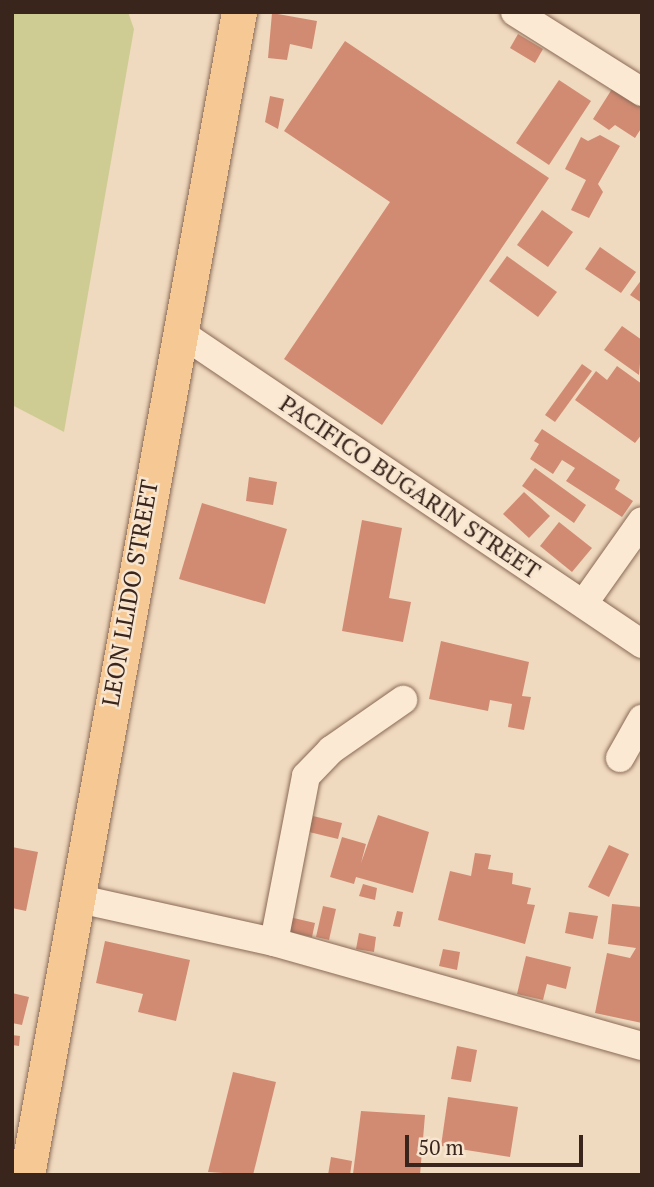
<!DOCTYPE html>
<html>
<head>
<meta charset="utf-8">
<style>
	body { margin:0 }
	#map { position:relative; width:654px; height:1187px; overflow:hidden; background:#f0dabf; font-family:"PT Serif",serif }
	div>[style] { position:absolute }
	.green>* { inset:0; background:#cfcc93 }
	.building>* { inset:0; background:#d18b73 }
	.roads { filter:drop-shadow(0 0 2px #8a6a56) drop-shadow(0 0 2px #8a6a56) }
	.minor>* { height:28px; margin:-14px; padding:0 14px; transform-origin:14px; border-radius:14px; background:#fbe9d3 }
	.major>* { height:35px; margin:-17.5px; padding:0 17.5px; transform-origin:17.5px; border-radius:17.5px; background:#f6c994 }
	span { translate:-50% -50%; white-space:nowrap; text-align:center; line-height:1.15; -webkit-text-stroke:5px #f7e5cf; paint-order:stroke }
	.street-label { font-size:24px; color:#39251c }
	.frame { position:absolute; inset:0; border:14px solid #39251c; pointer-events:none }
	.scale { position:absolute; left:405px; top:1135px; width:178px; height:32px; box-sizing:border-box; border:4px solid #39251c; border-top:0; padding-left:9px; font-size:21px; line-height:24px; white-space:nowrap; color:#39251c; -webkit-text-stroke:5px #f7e5cf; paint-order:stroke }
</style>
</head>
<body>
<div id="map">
	<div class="green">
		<i style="clip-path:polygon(12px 12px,128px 12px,134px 29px,64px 432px,12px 405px)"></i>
	</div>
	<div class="building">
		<i style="clip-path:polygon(272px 13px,317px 21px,312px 49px,290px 44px,287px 60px,268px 58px)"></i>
		<i style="clip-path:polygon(518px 34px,543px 49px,535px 63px,510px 48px)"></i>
		<i style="clip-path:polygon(345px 41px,549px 178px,382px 425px,284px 359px,390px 202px,284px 131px)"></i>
		<i style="clip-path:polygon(559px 80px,591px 101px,549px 165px,516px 143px)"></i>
		<i style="clip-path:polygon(612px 89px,642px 104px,642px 127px,635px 138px,615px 125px,609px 130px,593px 119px)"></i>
		<i style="clip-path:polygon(270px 96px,284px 99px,278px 129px,265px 122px)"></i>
		<i style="clip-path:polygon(600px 135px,620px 146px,598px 184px,603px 192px,589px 218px,571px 210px,586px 180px,565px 169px,581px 137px,588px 141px)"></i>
		<i style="clip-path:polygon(542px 210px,573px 232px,548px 267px,517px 245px)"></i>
		<i style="clip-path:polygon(600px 247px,636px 272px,621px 293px,585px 269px)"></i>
		<i style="clip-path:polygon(507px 256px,557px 292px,538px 317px,489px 281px)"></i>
		<i style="clip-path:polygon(642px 279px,642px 303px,630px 295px)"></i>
		<i style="clip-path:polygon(622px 326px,642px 340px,639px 375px,604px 350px)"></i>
		<i style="clip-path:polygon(582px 364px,592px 371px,555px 422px,545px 415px)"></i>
		<i style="clip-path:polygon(617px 366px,642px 384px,642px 434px,635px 443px,575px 400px,596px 371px,607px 380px)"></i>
		<i style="clip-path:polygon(542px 429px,620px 480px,615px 489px,633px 501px,622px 517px,566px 481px,575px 468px,562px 460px,553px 474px,530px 459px,539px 444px,534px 441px)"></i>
		<i style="clip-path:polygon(535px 468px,586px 505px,574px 523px,522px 486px)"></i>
		<i style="clip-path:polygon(249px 477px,277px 482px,273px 505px,246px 501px)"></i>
		<i style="clip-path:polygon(524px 492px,550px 516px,529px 538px,503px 514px)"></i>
		<i style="clip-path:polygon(202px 503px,287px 529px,265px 604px,179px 579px)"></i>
		<i style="clip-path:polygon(362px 520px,402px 528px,389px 598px,411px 602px,403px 642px,342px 631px)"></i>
		<i style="clip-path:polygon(559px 522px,592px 548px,572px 572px,540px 546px)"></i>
		<i style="clip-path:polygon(441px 641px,529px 662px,522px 696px,531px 697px,524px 730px,508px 727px,512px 704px,490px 700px,488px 711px,429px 699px)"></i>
		<i style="clip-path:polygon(378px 815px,429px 832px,413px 893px,356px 877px,354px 884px,330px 877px,342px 837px,366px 844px,361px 863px)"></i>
		<i style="clip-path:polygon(313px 816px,342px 823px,338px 839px,309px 832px)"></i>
		<i style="clip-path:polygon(609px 845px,629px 854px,609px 897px,588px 887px)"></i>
		<i style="clip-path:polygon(12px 847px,38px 852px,26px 911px,12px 908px)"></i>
		<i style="clip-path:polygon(475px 853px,491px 855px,488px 869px,513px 873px,512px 884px,531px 888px,527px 904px,535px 905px,525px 944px,438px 920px,450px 871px,471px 876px)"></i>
		<i style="clip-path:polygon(363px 884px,377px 888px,375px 900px,359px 896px)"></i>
		<i style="clip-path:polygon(612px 904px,642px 907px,642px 1023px,595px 1013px,607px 953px,630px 958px,636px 948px,608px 944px)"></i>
		<i style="clip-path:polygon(323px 906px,336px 909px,329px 940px,316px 937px)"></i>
		<i style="clip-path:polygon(397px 911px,403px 912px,400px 927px,393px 926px)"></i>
		<i style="clip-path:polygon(569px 912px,598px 916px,593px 939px,565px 933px)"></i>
		<i style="clip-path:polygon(285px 916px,315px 923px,312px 937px,281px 930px)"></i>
		<i style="clip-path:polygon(359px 933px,376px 937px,374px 952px,356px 949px)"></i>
		<i style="clip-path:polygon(105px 941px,190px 960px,176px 1021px,138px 1012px,143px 994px,96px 983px)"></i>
		<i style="clip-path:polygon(443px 949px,460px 952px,457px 970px,439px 966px)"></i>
		<i style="clip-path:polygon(526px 956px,571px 967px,566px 989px,547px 984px,543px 1000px,517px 994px)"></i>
		<i style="clip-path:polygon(12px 993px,29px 997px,22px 1025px,12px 1023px)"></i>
		<i style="clip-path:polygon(12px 1035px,20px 1036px,19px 1046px,12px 1045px)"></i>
		<i style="clip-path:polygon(457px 1046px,477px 1050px,471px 1082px,451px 1079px)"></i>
		<i style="clip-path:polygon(233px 1072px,276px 1082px,253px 1175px,208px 1172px)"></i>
		<i style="clip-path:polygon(448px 1097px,518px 1107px,510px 1157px,441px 1146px)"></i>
		<i style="clip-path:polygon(361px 1111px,425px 1115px,420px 1175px,353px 1174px)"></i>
		<i style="clip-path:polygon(331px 1157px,352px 1161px,350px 1175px,328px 1175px)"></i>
	</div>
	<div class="roads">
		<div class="minor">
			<i style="left:515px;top:12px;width:150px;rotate:32.2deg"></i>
			<i style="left:178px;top:331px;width:560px;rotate:34deg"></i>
			<i style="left:584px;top:603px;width:100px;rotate:-54.7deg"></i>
			<i style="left:620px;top:758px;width:45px;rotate:-60.6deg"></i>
			<i style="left:75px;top:898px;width:204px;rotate:12.5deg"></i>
			<i style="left:274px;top:942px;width:382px;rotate:15.8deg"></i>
			<i style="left:274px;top:942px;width:169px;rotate:-79.1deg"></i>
			<i style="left:306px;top:776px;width:36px;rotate:-46deg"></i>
			<i style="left:331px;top:750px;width:88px;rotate:-34.8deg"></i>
		</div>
		<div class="major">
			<i style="left:27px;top:1175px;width:1182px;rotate:-79.67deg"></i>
		</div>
	</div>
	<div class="street-label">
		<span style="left:410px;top:487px;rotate:34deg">PACIFICO BUGARIN STREET</span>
		<span style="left:130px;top:593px;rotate:-80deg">LEON LLIDO STREET</span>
	</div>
	<div class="frame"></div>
	<div class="scale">50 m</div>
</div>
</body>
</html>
